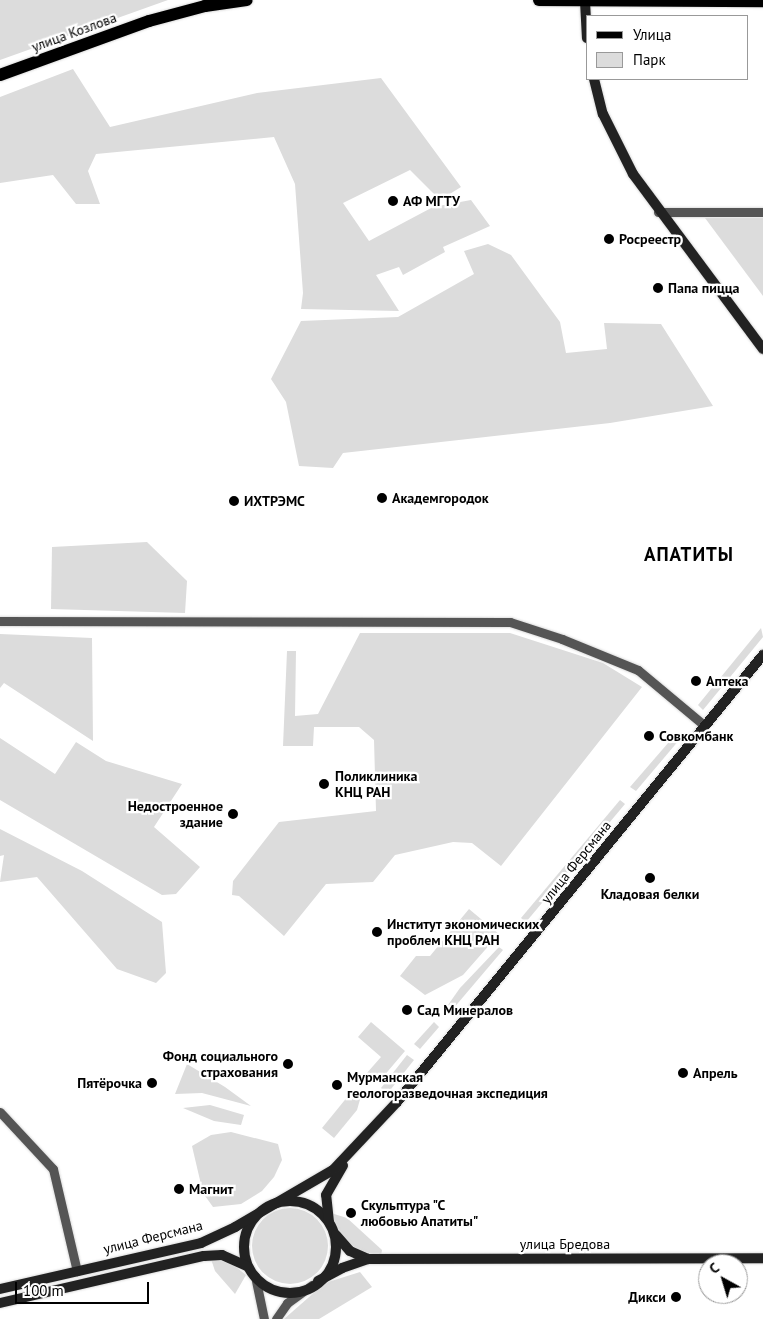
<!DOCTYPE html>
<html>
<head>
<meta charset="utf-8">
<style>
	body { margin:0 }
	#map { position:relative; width:763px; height:1319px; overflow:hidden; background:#fff; font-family:"PT Sans",sans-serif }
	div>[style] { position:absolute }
	.green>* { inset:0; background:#dcdcdc }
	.round { border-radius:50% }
	.roads { filter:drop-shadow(0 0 1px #dbdbdb) drop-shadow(0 0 1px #dbdbdb) }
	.street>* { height:9px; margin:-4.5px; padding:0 4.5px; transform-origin:4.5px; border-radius:4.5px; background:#555 }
	.secondary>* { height:10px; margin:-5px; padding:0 5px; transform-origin:5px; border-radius:5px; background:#222 }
	.secondary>.ring { margin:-5px; padding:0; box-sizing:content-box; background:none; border:10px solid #222; border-radius:50% }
	.primary>* { height:12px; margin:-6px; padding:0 6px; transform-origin:6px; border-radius:6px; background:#000 }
	.dots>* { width:14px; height:14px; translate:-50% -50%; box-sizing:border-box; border:2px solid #fff; border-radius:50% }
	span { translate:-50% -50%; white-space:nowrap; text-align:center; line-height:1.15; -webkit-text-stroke:4.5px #fff; paint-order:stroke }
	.street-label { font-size:14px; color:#000 }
	.poi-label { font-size:14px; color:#000; font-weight:700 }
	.left { translate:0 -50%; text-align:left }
	.right { translate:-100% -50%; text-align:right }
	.district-label { font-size:19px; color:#000; font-weight:700; letter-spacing:1px }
	.legend { position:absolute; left:586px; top:15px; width:162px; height:65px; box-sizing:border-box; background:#fff; border:1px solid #999; margin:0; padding:6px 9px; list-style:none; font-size:15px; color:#000 }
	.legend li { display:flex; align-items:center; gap:10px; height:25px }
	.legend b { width:25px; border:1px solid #999 }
	.north { position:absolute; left:698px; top:1254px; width:50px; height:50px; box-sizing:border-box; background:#fff; border:1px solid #999; border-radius:50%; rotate:321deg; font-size:14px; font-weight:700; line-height:20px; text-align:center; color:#000 }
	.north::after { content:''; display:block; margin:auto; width:18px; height:22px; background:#000; clip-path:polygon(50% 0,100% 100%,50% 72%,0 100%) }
	.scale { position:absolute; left:15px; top:1282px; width:134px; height:22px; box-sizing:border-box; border:2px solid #000; border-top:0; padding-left:6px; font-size:15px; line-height:18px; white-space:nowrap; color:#000; -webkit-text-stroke:4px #fff; paint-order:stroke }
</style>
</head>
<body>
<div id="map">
	<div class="green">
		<i style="clip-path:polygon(0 0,168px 0,0 60px)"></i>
		<i style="clip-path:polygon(73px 69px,110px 127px,257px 93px,381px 78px,461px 187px,440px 200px,410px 170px,343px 203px,369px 241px,433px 207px,471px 200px,490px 226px,443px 247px,445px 252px,403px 275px,399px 267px,376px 275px,399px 311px,301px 309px,303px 293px,295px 184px,274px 137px,96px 154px,88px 171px,100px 204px,76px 204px,53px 175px,0 183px,0 97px)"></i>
		<i style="clip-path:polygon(705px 218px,763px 218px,763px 296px)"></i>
		<i style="clip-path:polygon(488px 244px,511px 255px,560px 322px,566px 353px,607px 349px,604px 323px,661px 324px,713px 406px,610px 423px,343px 453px,333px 468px,299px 466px,286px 402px,271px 379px,301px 321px,398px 317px,474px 274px,464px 251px)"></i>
		<i style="clip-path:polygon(147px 542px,187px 581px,185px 613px,51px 609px,52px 547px)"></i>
		<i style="clip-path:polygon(761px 628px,763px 637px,703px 710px,698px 705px)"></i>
		<i style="clip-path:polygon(360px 633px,510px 633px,603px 663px,642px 687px,501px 866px,472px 843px,453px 842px,395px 855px,373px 882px,326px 884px,284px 936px,239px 896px,232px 895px,233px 881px,279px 822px,376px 811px,374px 740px,359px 727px,314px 727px,313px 746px,283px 746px,287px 651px,296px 651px,295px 716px,318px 714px)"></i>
		<i style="clip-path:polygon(0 634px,92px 638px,93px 741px,4px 683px,0 688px)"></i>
		<i style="clip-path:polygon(675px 735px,680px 739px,636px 791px,630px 787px)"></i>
		<i style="clip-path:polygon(0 738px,55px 774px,76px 742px,106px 761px,182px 784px,154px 827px,200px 867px,176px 894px,162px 895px,0 800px)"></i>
		<i style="clip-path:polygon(620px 800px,625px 804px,526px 922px,521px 918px)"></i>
		<i style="clip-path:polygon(0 829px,82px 871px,162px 922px,166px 973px,156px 983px,117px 969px,37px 877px,0 882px,4px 855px,0 856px)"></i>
		<i style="clip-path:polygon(469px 909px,499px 934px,463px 975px,425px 995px,400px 976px,416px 956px,430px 956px)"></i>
		<i style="clip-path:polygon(499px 947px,503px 950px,447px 1016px,443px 1012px,460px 988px)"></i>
		<i style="clip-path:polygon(371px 1022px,405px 1051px,377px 1084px,366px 1074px,381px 1057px,358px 1037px)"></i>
		<i style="clip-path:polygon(434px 1022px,439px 1027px,420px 1049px,414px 1044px)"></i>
		<i style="clip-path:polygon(407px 1055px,414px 1060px,387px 1094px,381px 1088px)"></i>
		<i style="clip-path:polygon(187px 1064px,225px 1087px,251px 1106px,202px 1093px,175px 1094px)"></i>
		<i style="clip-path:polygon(353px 1090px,361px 1096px,357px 1110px,334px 1138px,322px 1128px)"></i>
		<i style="clip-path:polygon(210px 1105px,244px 1115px,241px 1125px,214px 1121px,183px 1108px)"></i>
		<i style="clip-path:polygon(231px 1132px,278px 1144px,282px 1160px,274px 1177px,262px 1191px,241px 1204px,213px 1207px,203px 1193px,192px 1146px,211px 1135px)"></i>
		<i class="round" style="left:252px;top:1208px;width:76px;height:76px"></i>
		<i style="clip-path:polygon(331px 1213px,347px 1218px,382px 1250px,381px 1256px,354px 1249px,337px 1228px)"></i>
		<i style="clip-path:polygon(211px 1259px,231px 1263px,246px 1275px,235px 1294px,215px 1271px)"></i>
		<i style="clip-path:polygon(360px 1272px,372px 1287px,319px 1319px,284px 1319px,325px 1283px)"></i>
	</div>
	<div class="roads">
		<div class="street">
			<i style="left:658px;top:212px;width:105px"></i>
			<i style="left:0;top:621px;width:510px;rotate:0.11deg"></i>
			<i style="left:510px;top:622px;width:55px;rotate:18.1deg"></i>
			<i style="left:562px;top:639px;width:82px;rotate:22.2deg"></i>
			<i style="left:638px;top:670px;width:87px;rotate:39.9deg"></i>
			<i style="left:0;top:1112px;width:78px;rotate:47.1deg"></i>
			<i style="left:53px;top:1169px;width:105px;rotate:76.8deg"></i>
			<i style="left:255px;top:1276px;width:44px;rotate:78.2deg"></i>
			<i style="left:276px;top:1319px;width:19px;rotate:-55deg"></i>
			<i style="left:287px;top:1303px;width:31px;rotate:-36deg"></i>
		</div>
		<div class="secondary">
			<i style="left:585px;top:1px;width:37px;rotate:87deg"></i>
			<i style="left:594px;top:79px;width:36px;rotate:76deg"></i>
			<i style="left:603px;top:114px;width:67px;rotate:63.4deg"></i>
			<i style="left:633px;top:174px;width:218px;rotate:53.4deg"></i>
			<i class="ring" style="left:244px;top:1201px;width:82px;height:82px"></i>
			<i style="left:329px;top:1222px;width:27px;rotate:-96deg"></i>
			<i style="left:326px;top:1195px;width:34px;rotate:-60deg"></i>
			<i style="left:336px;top:1235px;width:21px;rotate:49deg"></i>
			<i style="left:350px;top:1251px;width:20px;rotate:24deg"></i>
			<i style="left:318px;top:1281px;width:27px;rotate:-28deg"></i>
			<i style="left:342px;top:1268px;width:28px;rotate:-19deg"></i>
			<i style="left:368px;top:1259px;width:395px;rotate:-0.1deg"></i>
			<i style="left:0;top:1289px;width:206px;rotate:-12.9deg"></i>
			<i style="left:201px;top:1243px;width:38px;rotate:-25deg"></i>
			<i style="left:235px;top:1227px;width:113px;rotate:-30.2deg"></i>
			<i style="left:333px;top:1170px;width:93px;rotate:-46.7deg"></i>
			<i style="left:397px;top:1102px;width:578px;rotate:-50.69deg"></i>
			<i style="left:0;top:1303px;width:209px;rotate:-13deg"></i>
			<i style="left:204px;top:1256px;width:18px;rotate:-3deg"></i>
			<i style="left:222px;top:1255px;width:27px;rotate:24deg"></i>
		</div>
		<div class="primary">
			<i style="left:539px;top:0;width:224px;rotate:0.3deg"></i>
			<i style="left:0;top:75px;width:158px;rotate:-19.9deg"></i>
			<i style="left:149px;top:21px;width:58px;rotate:-15deg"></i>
			<i style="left:205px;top:6px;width:42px;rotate:-8.1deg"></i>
		</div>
	</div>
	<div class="dots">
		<i style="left:393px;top:201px;background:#000"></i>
		<i style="left:609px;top:239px;background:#000"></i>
		<i style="left:658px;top:288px;background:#000"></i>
		<i style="left:382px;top:498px;background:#000"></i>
		<i style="left:234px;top:501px;background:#000"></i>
		<i style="left:696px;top:681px;background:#000"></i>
		<i style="left:649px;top:736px;background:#000"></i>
		<i style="left:324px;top:784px;background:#000"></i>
		<i style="left:233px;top:814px;background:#000"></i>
		<i style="left:650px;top:878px;background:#000"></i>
		<i style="left:377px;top:932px;background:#000"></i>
		<i style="left:407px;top:1010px;background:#000"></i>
		<i style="left:288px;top:1064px;background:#000"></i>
		<i style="left:683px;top:1073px;background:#000"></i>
		<i style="left:152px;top:1083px;background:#000"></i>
		<i style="left:337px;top:1085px;background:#000"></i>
		<i style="left:179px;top:1189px;background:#000"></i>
		<i style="left:351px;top:1213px;background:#000"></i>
		<i style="left:676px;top:1297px;background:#000"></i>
	</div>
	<div class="street-label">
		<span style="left:74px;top:32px;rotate:-20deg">улица Козлова</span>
		<span style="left:576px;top:862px;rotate:-51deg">улица Ферсмана</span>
		<span style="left:153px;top:1237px;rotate:-14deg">улица Ферсмана</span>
		<span style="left:565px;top:1244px">улица Бредова</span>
	</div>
	<div class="poi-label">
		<span class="left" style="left:403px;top:201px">АФ МГТУ</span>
		<span class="left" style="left:619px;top:239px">Росреестр</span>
		<span class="left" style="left:668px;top:288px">Папа пицца</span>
		<span class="left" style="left:392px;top:498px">Академгородок</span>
		<span class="left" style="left:244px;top:501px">ИХТРЭМС</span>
		<span class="left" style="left:706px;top:681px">Аптека</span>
		<span class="left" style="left:659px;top:736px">Совкомбанк</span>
		<span class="left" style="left:335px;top:784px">Поликлиника<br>КНЦ РАН</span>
		<span class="right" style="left:223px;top:814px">Недостроенное<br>здание</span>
		<span style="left:650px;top:894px">Кладовая белки</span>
		<span class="left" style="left:387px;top:932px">Институт экономических<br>проблем КНЦ РАН</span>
		<span class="left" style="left:417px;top:1010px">Сад Минералов</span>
		<span class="right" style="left:278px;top:1064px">Фонд социального<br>страхования</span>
		<span class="left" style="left:693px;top:1073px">Апрель</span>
		<span class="left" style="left:347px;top:1085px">Мурманская<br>геологоразведочная экспедиция</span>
		<span class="right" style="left:142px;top:1083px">Пятёрочка</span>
		<span class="left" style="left:189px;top:1189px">Магнит</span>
		<span class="left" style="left:361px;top:1213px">Скульптура "С<br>любовью Апатиты"</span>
		<span class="right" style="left:666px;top:1297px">Дикси</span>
	</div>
	<div class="district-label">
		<span style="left:689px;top:555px">АПАТИТЫ</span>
	</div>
	<ul class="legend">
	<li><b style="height:6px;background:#000"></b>Улица</li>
	<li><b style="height:14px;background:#dcdcdc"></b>Парк</li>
	</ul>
	<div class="north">С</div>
	<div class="scale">100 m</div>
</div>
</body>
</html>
